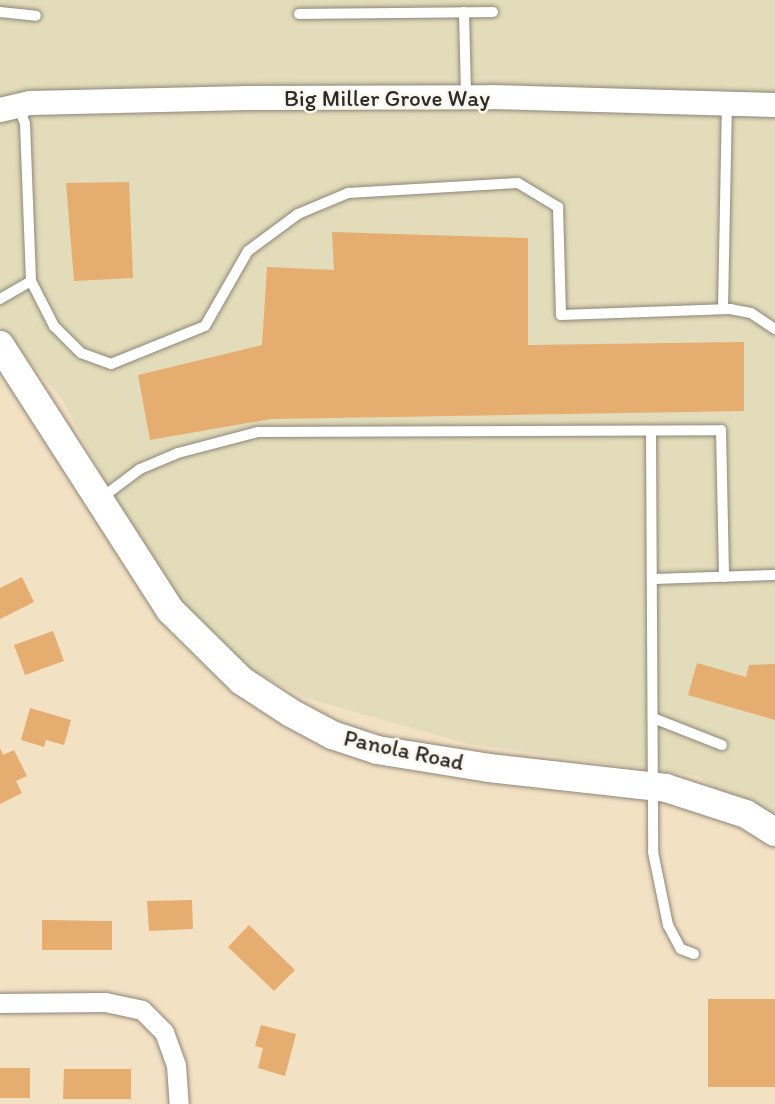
<!DOCTYPE html>
<html>
<head>
<meta charset="utf-8">
<style>
	body { margin:0 }
	#map { position:relative; width:775px; height:1104px; overflow:hidden; background:#f3e1c4; font-family:Itim,sans-serif }
	div>[style] { position:absolute }
	.built>* { inset:0; background:#e2dcba }
	.building>* { inset:0; background:#e6ad71 }
	.roads { filter:drop-shadow(0 0 2px #8f8678) drop-shadow(0 0 2px #8f8678) }
	.service>* { height:10px; margin:-5px; padding:0 5px; transform-origin:5px; border-radius:5px; background:#fff }
	.minor>* { height:19px; margin:-9.5px; padding:0 9.5px; transform-origin:9.5px; border-radius:9.5px; background:#fff }
	.tertiary>* { height:24px; margin:-12px; padding:0 12px; transform-origin:12px; border-radius:12px; background:#fff }
	.secondary>* { height:28px; margin:-14px; padding:0 14px; transform-origin:14px; border-radius:14px; background:#fff }
	span { translate:-50% -50%; white-space:nowrap; text-align:center; line-height:1.15; -webkit-text-stroke:5px #fbf7ec; paint-order:stroke }
	.street-label { font-size:23px; color:#2b2b2b }
</style>
</head>
<body>
<div id="map">
	<div class="built">
		<i style="clip-path:polygon(0 0,775px 0,775px 836px,698px 776px,468px 744px,309px 699px,188px 639px,62px 399px,0 327px)"></i>
	</div>
	<div class="building">
		<i style="clip-path:polygon(129px 182px,133px 278px,74px 281px,66px 183px)"></i>
		<i style="clip-path:polygon(332px 232px,528px 238px,528px 345px,744px 342px,744px 411px,271px 419px,150px 440px,138px 375px,262px 345px,267px 267px,334px 270px)"></i>
		<i style="clip-path:polygon(22px 577px,34px 602px,0 619px,0 588px)"></i>
		<i style="clip-path:polygon(53px 631px,64px 661px,25px 675px,14px 645px)"></i>
		<i style="clip-path:polygon(697px 663px,746px 677px,749px 665px,775px 664px,775px 720px,688px 695px)"></i>
		<i style="clip-path:polygon(30px 708px,71px 720px,64px 745px,46px 740px,44px 747px,21px 740px)"></i>
		<i style="clip-path:polygon(0 748px,3px 755px,14px 750px,27px 776px,16px 781px,22px 793px,0 804px)"></i>
		<i style="clip-path:polygon(192px 900px,193px 929px,149px 931px,147px 901px)"></i>
		<i style="clip-path:polygon(42px 920px,112px 921px,112px 950px,42px 950px)"></i>
		<i style="clip-path:polygon(249px 925px,295px 970px,274px 991px,228px 947px)"></i>
		<i style="clip-path:polygon(708px 999px,775px 999px,775px 1087px,708px 1087px)"></i>
		<i style="clip-path:polygon(261px 1025px,296px 1034px,285px 1076px,258px 1068px,263px 1048px,255px 1046px)"></i>
		<i style="clip-path:polygon(0 1068px,30px 1068px,30px 1098px,0 1098px)"></i>
		<i style="clip-path:polygon(64px 1069px,131px 1069px,131px 1099px,63px 1099px)"></i>
	</div>
	<div class="roads">
		<div class="service">
			<i style="left:0;top:12px;width:36px;rotate:6deg"></i>
			<i style="left:464px;top:12px;width:84px;rotate:88.6deg"></i>
			<i style="left:299px;top:14px;width:194px;rotate:-0.6deg"></i>
			<i style="left:19px;top:108px;width:17px;rotate:69deg"></i>
			<i style="left:25px;top:124px;width:157px;rotate:87.8deg"></i>
			<i style="left:0;top:299px;width:36px;rotate:-30deg"></i>
			<i style="left:31px;top:281px;width:51px;rotate:62.9deg"></i>
			<i style="left:54px;top:326px;width:38px;rotate:45deg"></i>
			<i style="left:81px;top:353px;width:32px;rotate:20deg"></i>
			<i style="left:111px;top:364px;width:101px;rotate:-22deg"></i>
			<i style="left:205px;top:326px;width:86px;rotate:-60.2deg"></i>
			<i style="left:248px;top:251px;width:62px;rotate:-36.5deg"></i>
			<i style="left:298px;top:214px;width:54px;rotate:-22.8deg"></i>
			<i style="left:348px;top:193px;width:170px;rotate:-3.4deg"></i>
			<i style="left:518px;top:183px;width:47px;rotate:31deg"></i>
			<i style="left:558px;top:207px;width:108px;rotate:88.4deg"></i>
			<i style="left:561px;top:315px;width:169px;rotate:-2deg"></i>
			<i style="left:730px;top:309px;width:21px;rotate:11deg"></i>
			<i style="left:751px;top:313px;width:29px;rotate:34deg"></i>
			<i style="left:723px;top:309px;width:205px;rotate:-88.9deg"></i>
			<i style="left:651px;top:431px;width:421px;rotate:89.7deg"></i>
			<i style="left:653px;top:852px;width:75px;rotate:78.4deg"></i>
			<i style="left:668px;top:925px;width:27px;rotate:62deg"></i>
			<i style="left:681px;top:949px;width:14px;rotate:21deg"></i>
			<i style="left:100px;top:499px;width:50px;rotate:-36.9deg"></i>
			<i style="left:140px;top:469px;width:41px;rotate:-22.8deg"></i>
			<i style="left:178px;top:453px;width:83px;rotate:-14.7deg"></i>
			<i style="left:258px;top:432px;width:463px;rotate:-0.2deg"></i>
			<i style="left:721px;top:430px;width:147px;rotate:88.8deg"></i>
			<i style="left:652px;top:579px;width:123px;rotate:-1.9deg"></i>
			<i style="left:653px;top:718px;width:74px;rotate:21.4deg"></i>
		</div>
		<div class="minor">
			<i style="left:0;top:1003px;width:105px;rotate:-0.5deg"></i>
			<i style="left:105px;top:1002px;width:38px;rotate:12deg"></i>
			<i style="left:142px;top:1010px;width:31px;rotate:45deg"></i>
			<i style="left:164px;top:1032px;width:35px;rotate:70deg"></i>
			<i style="left:176px;top:1065px;width:39px;rotate:86deg"></i>
		</div>
		<div class="tertiary">
			<i style="left:0;top:110px;width:31px;rotate:-13deg"></i>
			<i style="left:30px;top:103px;width:218px;rotate:-1.3deg"></i>
			<i style="left:248px;top:98px;width:243px;rotate:-0.2deg"></i>
			<i style="left:491px;top:97px;width:284px;rotate:1.6deg"></i>
		</div>
		<div class="secondary">
			<i style="left:0;top:345px;width:315px;rotate:57.3deg"></i>
			<i style="left:170px;top:610px;width:101px;rotate:44.6deg"></i>
			<i style="left:242px;top:681px;width:59px;rotate:33.1deg"></i>
			<i style="left:291px;top:713px;width:47px;rotate:28.2deg"></i>
			<i style="left:332px;top:735px;width:47px;rotate:18.4deg"></i>
			<i style="left:377px;top:750px;width:113px;rotate:9.1deg"></i>
			<i style="left:489px;top:768px;width:178px;rotate:6.4deg"></i>
			<i style="left:666px;top:788px;width:84px;rotate:18deg"></i>
			<i style="left:746px;top:814px;width:34px;rotate:32deg"></i>
		</div>
	</div>
	<div class="street-label">
		<span style="left:387px;top:98px">Big Miller Grove Way</span>
		<span style="left:404px;top:750px;rotate:12deg">Panola Road</span>
	</div>
</div>
</body>
</html>
